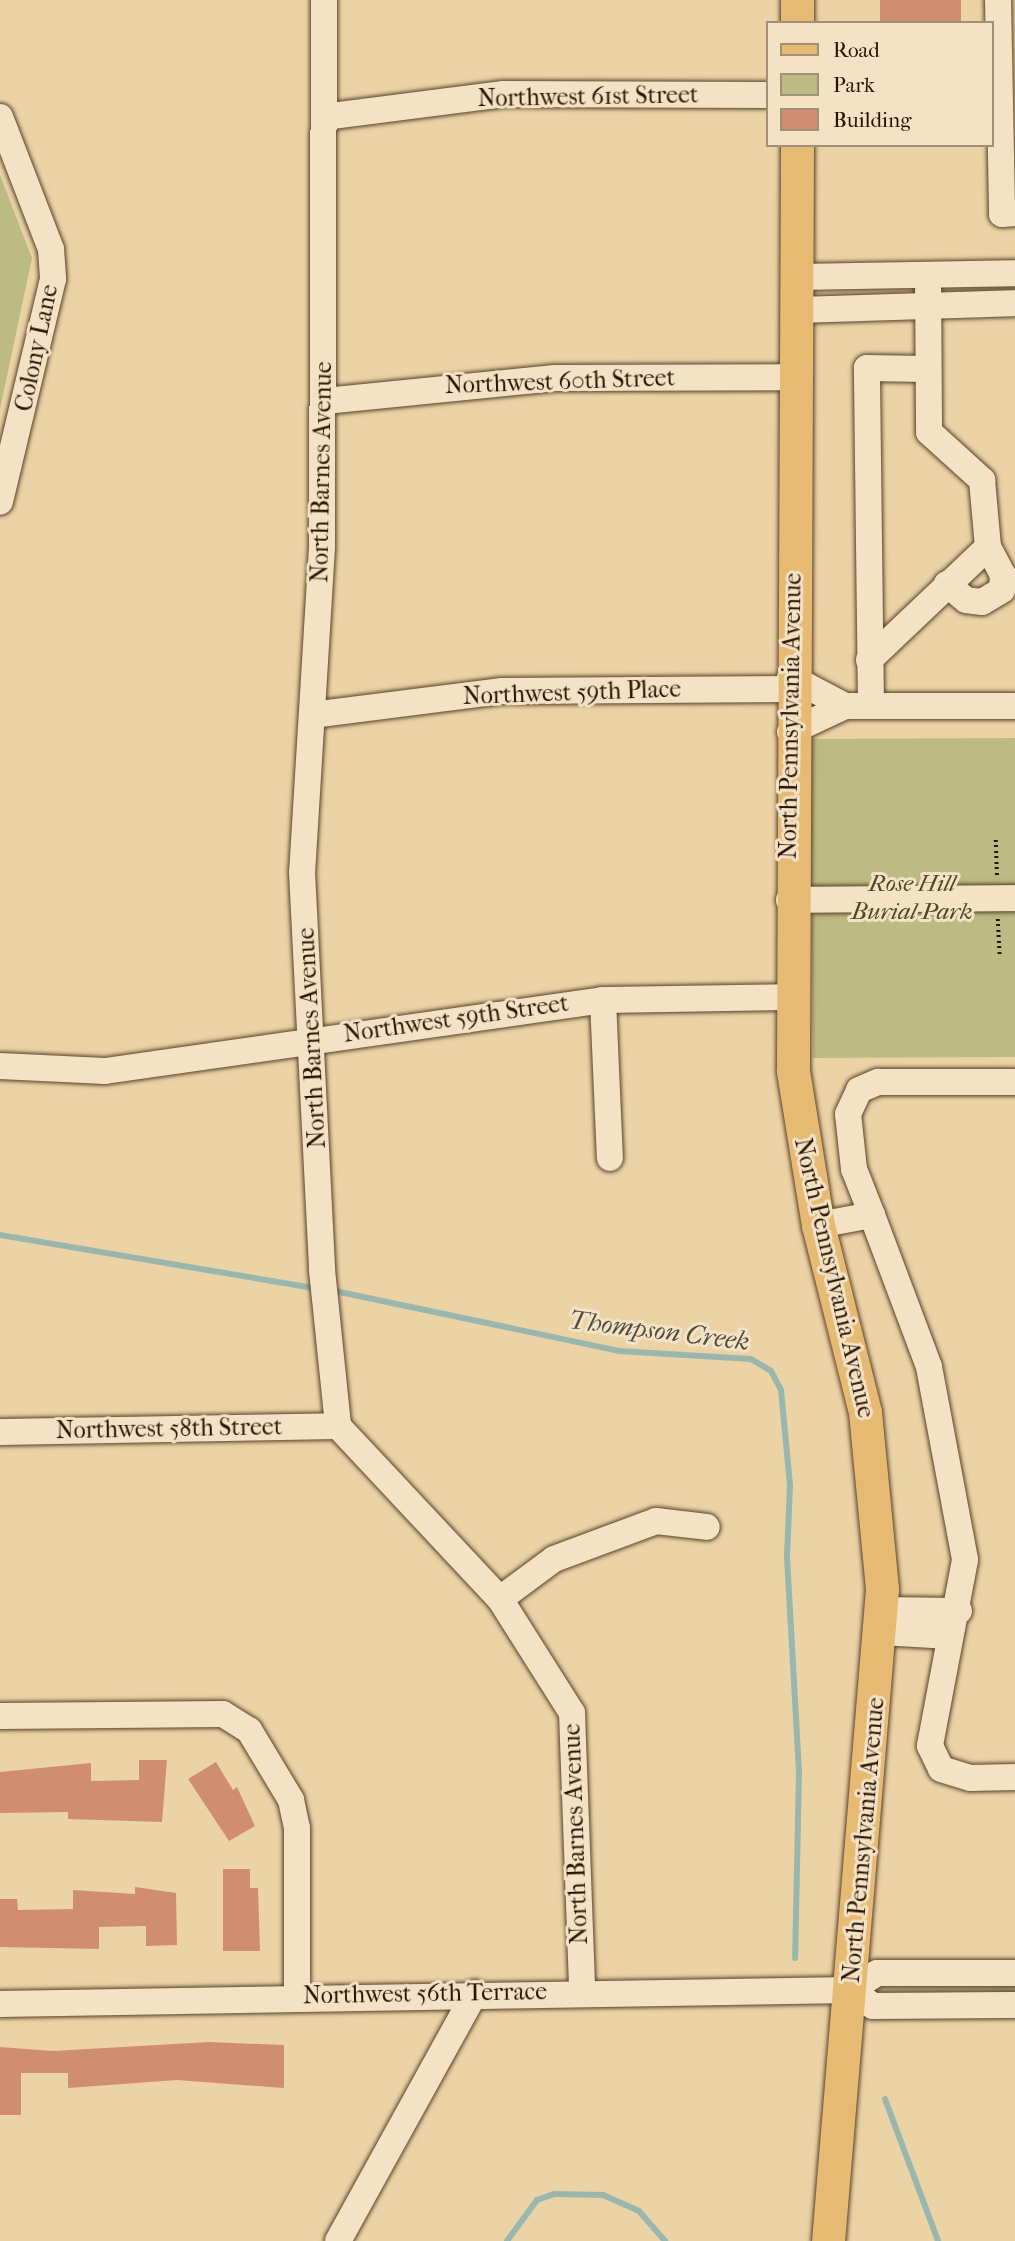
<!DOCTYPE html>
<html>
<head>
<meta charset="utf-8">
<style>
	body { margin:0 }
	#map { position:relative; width:1015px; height:2241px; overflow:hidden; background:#ecd3a6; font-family:"IM FELL French Canon",serif }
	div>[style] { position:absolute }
	.green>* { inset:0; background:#bcbb83 }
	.stream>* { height:6px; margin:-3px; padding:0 3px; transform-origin:3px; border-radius:3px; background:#9ab7ae }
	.building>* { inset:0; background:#d08e70 }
	.path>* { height:3.5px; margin-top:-1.75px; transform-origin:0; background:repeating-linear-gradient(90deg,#281201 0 2px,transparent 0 5.5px) }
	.roads { filter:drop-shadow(0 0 2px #59422a) drop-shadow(0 0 2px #59422a) }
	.minor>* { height:26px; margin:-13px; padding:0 13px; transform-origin:13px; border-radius:13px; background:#f3e2c5 }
	.major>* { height:33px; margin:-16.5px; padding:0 16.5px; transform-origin:16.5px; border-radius:16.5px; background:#e6ba73 }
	span { translate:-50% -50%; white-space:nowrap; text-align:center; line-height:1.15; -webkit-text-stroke:6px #f3e2c5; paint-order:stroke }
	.street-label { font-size:24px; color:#281201 }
	.park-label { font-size:24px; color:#544528; font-style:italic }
	.water-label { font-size:26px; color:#504c3e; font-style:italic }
	.legend { position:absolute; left:766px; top:21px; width:228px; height:126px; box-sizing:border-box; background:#f3e2c5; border:2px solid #a28f77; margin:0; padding:9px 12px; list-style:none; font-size:21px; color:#281201 }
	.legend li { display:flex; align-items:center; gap:14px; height:35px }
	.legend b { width:35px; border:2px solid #a28f77 }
</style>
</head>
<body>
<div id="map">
	<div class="green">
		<i style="clip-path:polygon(0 175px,32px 258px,0 409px)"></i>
		<i style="clip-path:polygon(1015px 738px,1015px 1057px,813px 1058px,810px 739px)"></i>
		<i style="clip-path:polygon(1015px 1983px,1015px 1995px,873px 1992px,874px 1986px)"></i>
	</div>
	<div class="stream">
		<i style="left:0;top:1235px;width:324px;rotate:9.6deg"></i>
		<i style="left:330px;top:1290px;width:295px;rotate:11.9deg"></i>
		<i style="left:619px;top:1351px;width:132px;rotate:3.5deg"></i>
		<i style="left:751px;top:1359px;width:23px;rotate:31deg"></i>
		<i style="left:771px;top:1371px;width:21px;rotate:62deg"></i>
		<i style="left:781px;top:1390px;width:95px;rotate:84.6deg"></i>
		<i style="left:790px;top:1485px;width:72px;rotate:92.4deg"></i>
		<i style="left:787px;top:1557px;width:215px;rotate:86.8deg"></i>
		<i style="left:799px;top:1772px;width:186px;rotate:91.2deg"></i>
		<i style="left:885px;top:2099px;width:152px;rotate:69.5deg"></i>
		<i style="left:507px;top:2241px;width:51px;rotate:-53.8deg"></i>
		<i style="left:537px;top:2200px;width:18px;rotate:-19deg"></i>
		<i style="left:554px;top:2194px;width:49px;rotate:1.2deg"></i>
		<i style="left:603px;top:2195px;width:39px;rotate:24deg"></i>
		<i style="left:639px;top:2211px;width:40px;rotate:49deg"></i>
	</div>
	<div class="building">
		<i style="clip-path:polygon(880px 0,961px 0,961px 23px,880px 23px)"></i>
		<i style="clip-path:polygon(139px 1760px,167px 1760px,162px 1822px,68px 1819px,68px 1812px,0 1813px,0 1772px,91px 1763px,91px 1781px,139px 1780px)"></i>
		<i style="clip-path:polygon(216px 1762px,233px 1790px,237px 1787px,255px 1826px,229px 1841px,188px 1779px)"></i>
		<i style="clip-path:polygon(223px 1869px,250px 1869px,250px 1888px,258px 1888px,260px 1951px,223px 1951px)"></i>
		<i style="clip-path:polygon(135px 1887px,176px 1893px,177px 1945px,146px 1946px,146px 1926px,99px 1927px,99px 1949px,0 1947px,0 1899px,17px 1899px,18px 1910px,73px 1909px,73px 1890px,135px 1894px)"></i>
		<i style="clip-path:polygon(209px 2042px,284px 2045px,284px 2088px,177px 2080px,68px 2088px,68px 2073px,21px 2073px,21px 2115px,0 2115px,0 2047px,53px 2051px)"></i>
	</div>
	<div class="path">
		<i style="left:996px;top:840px;width:37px;rotate:88deg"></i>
		<i style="left:998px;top:919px;width:38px;rotate:87deg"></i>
	</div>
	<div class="roads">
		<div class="minor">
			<i style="left:324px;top:0;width:547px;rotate:90.21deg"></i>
			<i style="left:322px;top:547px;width:326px;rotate:93.5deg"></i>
			<i style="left:302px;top:872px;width:399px;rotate:87.1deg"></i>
			<i style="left:322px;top:1270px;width:157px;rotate:84.1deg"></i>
			<i style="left:338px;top:1426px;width:237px;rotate:46.9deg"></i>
			<i style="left:500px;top:1599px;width:135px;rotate:57.7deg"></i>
			<i style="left:572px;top:1713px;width:278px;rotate:87.9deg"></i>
			<i style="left:998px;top:0;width:214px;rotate:88.9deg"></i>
			<i style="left:1002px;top:214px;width:13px;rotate:-4deg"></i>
			<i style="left:0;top:117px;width:142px;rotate:68.9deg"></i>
			<i style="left:51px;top:249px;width:30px;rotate:86deg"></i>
			<i style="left:53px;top:279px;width:229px;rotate:103.4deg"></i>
			<i style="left:324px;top:117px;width:181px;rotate:-7.3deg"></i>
			<i style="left:504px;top:94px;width:264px;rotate:0.2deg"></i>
			<i style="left:796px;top:277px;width:219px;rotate:-1deg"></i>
			<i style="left:928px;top:277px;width:155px;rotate:89.6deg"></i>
			<i style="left:929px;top:432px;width:72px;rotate:42.2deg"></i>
			<i style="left:982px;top:480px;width:67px;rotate:84.9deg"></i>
			<i style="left:988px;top:547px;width:32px;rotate:62deg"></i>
			<i style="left:1003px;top:575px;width:15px;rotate:94deg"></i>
			<i style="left:1002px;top:590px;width:23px;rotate:149deg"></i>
			<i style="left:982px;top:602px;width:16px;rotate:-173deg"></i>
			<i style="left:966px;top:600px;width:25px;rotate:-140deg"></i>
			<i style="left:796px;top:310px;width:219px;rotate:-1.8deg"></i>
			<i style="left:325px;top:401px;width:231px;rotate:-5.7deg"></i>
			<i style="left:555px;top:378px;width:241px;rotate:-0.2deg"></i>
			<i style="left:869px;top:660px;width:164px;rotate:-43.5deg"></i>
			<i style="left:845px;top:706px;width:26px"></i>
			<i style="left:871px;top:706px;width:338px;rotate:-90.7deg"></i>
			<i style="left:867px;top:368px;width:61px;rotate:0.9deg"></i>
			<i style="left:871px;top:706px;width:144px"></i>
			<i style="left:312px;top:715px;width:192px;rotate:-7.2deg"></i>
			<i style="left:502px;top:691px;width:288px;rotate:-0.4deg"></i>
			<i style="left:790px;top:732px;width:61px;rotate:-25.3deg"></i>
			<i style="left:845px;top:706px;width:62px;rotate:-152.2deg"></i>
			<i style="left:789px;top:900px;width:226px;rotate:-0.5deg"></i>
			<i style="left:603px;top:1000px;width:158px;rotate:87.5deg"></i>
			<i style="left:0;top:1066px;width:105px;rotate:2.7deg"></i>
			<i style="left:105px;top:1071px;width:503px;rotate:-8.11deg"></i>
			<i style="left:603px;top:1000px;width:186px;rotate:-0.9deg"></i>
			<i style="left:872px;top:1215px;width:162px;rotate:69.4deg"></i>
			<i style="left:929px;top:1367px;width:196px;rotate:79.4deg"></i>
			<i style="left:965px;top:1560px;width:189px;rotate:100.7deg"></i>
			<i style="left:930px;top:1746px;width:25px;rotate:64deg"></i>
			<i style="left:941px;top:1769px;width:31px;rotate:17deg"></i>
			<i style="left:971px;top:1778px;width:44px;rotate:-1.3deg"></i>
			<i style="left:818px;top:1225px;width:55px;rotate:-10.5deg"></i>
			<i style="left:872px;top:1215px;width:49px;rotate:-111.4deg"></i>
			<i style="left:854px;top:1169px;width:55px;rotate:-96.2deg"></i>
			<i style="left:848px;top:1114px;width:26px;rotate:-65deg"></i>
			<i style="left:859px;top:1090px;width:21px;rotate:-23deg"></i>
			<i style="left:878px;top:1082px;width:137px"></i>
			<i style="left:0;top:1432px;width:338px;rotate:-1deg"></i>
			<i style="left:500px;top:1599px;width:67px;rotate:-36.5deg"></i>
			<i style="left:554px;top:1559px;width:109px;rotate:-20.4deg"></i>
			<i style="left:656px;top:1521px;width:51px;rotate:6.7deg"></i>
			<i style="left:881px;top:1610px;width:78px;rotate:0.7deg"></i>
			<i style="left:881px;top:1632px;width:69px;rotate:3.3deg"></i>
			<i style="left:0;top:1716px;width:223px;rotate:-0.5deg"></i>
			<i style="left:223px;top:1714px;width:31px;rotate:32deg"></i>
			<i style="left:249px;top:1730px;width:82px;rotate:59deg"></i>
			<i style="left:291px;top:1800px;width:29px;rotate:78deg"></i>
			<i style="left:297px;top:1828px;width:168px;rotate:90deg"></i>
			<i style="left:851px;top:1990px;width:27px;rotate:36deg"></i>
			<i style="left:873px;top:2006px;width:142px;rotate:-0.4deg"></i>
			<i style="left:0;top:2004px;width:851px;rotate:-0.94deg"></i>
			<i style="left:851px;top:1990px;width:31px;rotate:-33deg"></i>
			<i style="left:877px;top:1973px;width:138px"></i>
			<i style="left:338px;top:2241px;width:283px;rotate:-61.1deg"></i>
		</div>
		<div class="major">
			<i style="left:797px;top:0;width:23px;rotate:90deg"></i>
			<i style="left:797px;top:145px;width:926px;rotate:90.25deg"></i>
			<i style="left:793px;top:1071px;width:156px;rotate:80.8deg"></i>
			<i style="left:818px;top:1225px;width:193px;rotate:75.9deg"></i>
			<i style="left:865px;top:1412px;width:178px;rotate:84.5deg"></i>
			<i style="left:882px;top:1589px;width:654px;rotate:94.73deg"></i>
		</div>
	</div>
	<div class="street-label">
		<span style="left:588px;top:97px;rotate:-1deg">Northwest 61st Street</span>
		<span style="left:37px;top:348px;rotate:-78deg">Colony Lane</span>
		<span style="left:560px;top:382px;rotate:-2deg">Northwest 60th Street</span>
		<span style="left:322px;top:472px;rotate:-89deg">North Barnes Avenue</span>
		<span style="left:572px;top:693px;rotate:-2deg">Northwest 59th Place</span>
		<span style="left:791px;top:716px;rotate:-89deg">North Pennsylvania Avenue</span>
		<span style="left:456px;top:1019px;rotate:-8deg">Northwest 59th Street</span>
		<span style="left:312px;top:1038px;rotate:-93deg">North Barnes Avenue</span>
		<span style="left:834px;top:1278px;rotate:77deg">North Pennsylvania Avenue</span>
		<span style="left:169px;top:1429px;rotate:-1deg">Northwest 58th Street</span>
		<span style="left:576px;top:1834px;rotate:-92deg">North Barnes Avenue</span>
		<span style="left:864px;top:1840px;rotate:-85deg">North Pennsylvania Avenue</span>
		<span style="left:425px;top:1994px;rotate:-1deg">Northwest 56th Terrace</span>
	</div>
	<div class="park-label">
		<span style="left:912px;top:898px">Rose Hill<br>Burial Park</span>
	</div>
	<div class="water-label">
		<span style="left:659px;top:1331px;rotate:7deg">Thompson Creek</span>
	</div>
	<ul class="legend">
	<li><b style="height:9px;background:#e6ba73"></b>Road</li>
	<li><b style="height:19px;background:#bcbb83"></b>Park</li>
	<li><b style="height:19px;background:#d08e70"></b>Building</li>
	</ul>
</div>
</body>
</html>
